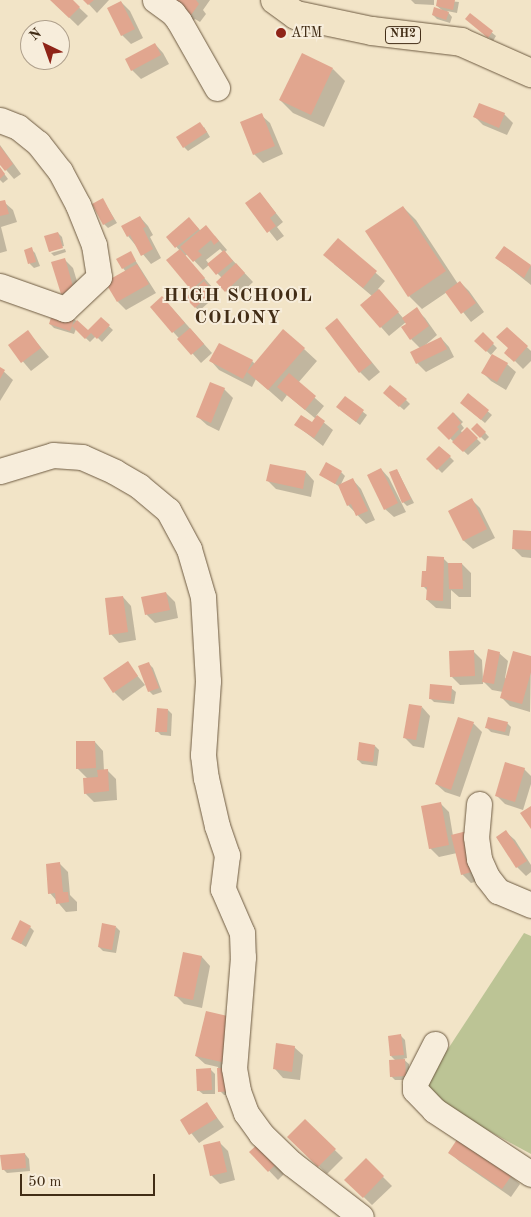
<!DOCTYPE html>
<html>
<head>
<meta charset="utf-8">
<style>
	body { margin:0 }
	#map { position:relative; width:531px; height:1217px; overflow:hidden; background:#f2e4c7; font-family:"Old Standard TT",serif }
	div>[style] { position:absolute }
	.green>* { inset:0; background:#bcc495 }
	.shadow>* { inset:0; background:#0003 }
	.building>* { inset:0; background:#e1a68f }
	.roads { filter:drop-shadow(0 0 1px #6e5b42) drop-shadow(0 0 1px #6e5b42) }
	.minor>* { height:25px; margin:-12.5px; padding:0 12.5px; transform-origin:12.5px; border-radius:12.5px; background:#f7eddb }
	.highway>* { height:28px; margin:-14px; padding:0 14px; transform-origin:14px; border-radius:14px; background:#f2e4c7 }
	.dots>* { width:14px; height:14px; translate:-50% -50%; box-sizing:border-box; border:2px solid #f7eddb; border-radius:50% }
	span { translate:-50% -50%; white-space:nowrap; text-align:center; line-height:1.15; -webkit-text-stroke:4px #f7eddb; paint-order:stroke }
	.shield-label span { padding:1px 4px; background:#f7eddb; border:1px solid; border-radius:4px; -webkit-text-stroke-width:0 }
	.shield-label { font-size:12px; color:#422d16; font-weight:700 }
	.poi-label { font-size:14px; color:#422d16 }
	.left { translate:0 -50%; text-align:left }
	.district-label { font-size:19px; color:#422d16; font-weight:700; letter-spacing:1px }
	.north { position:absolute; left:20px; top:20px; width:50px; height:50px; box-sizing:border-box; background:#f7eddb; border:1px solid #afa08c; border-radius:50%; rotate:318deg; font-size:14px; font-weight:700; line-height:20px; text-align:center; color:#422d16 }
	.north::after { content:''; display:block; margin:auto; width:18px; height:22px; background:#8f2418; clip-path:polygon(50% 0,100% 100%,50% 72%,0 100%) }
	.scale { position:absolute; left:20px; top:1174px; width:135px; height:22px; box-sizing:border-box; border:2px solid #422d16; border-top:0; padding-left:6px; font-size:15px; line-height:18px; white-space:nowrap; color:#422d16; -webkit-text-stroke:4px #f7eddb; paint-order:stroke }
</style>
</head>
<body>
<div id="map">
	<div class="green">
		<i style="clip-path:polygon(524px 933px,531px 936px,531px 1154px,443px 1106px,425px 1084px)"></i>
	</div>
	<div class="shadow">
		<i style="clip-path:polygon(51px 0,71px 0,88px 16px,78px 26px)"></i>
		<i style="clip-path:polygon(85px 0,109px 0,97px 13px)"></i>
		<i style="clip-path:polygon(165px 0,210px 0,203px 10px,206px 14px,200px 22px,195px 19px,193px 21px)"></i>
		<i style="clip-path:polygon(411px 0,434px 0,434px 5px,415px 4px)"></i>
		<i style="clip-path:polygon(439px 0,459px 2px,457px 13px,447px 11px,452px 17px,450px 23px,437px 19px,433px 15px,443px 11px,437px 6px)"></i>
		<i style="clip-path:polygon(121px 2px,130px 11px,143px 38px,131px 44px,122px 35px)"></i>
		<i style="clip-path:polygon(470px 15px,496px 36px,493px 41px,471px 23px)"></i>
		<i style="clip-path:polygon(155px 44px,163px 53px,169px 64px,141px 79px,132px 70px)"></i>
		<i style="clip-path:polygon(333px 69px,345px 81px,324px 127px,293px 113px,280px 100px)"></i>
		<i style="clip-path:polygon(504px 114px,513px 123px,507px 135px,483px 125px,475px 117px)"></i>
		<i style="clip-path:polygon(261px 115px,270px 123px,283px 154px,263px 163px,254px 154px)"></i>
		<i style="clip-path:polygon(204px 127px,210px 137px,188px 151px,184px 147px)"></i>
		<i style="clip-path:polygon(0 145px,21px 174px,14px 179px,0 163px)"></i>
		<i style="clip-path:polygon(0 168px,8px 179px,3px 183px,0 180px)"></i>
		<i style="clip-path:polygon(260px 193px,283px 222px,277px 227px,284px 236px,277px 241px,247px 203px)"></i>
		<i style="clip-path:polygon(103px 200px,117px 223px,108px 228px,104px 224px)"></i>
		<i style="clip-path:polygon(0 202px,4px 202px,13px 210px,17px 222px,1px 227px,7px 251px,0 253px)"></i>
		<i style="clip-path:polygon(403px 207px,416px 220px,458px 284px,460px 282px,469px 291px,484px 312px,471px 322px,447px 292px,422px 309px,409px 296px)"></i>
		<i style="clip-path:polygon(140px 217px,148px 226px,153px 235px,150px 237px,161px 258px,151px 264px,128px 236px)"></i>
		<i style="clip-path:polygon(evenodd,189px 219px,201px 231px,215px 236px,227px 250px,225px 252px,253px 282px,234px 300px,218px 282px,222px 278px,209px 265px,203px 270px,188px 254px,185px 256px,212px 287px,210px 289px,216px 296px,199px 311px,187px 298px,195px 291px,180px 251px,168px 237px,189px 219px,220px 249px,223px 252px,209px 264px,206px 260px,220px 249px)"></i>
		<i style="clip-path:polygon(58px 233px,62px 237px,64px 246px,51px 250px,51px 252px,50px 251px)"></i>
		<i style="clip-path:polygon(338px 240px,385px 281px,378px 289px,403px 318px,416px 309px,425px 318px,437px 335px,423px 347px,441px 338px,449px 347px,454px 357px,426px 372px,417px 363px,420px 348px,411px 339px,406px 322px,389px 336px,381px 327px,362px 305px,372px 296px,334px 264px)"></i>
		<i style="clip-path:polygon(505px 247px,531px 266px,531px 285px,497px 258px)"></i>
		<i style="clip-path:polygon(31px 249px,35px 253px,40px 266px,34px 268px,30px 264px)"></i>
		<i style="clip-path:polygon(65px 249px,66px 252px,54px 256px,51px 253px)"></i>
		<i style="clip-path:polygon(130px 252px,156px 293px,126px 310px,118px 302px,126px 272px,123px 268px)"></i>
		<i style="clip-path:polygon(64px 259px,73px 268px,82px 298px,71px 302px,62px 293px)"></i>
		<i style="clip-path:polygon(151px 307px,171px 307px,212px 353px,201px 363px)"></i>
		<i style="clip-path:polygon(74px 319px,88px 332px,101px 319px,113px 330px,102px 342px,96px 336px,90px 342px,76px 329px,74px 334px,54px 328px,50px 324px)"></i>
		<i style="clip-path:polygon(337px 320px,380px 372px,369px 381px,360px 372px)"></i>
		<i style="clip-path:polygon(507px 328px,531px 351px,531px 361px,523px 369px,515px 361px,510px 349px)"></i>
		<i style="clip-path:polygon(28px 332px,49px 357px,31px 371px,9px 345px)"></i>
		<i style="clip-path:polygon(483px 334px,497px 348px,491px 355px,507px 364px,516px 372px,506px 390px,491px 381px,483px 373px,492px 356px,476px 341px)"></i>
		<i style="clip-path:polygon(304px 349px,317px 361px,298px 383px,324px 406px,316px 416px,333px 430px,323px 446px,296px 425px,312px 424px,316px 419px,287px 395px,282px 402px,256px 379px,252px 387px,219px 370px,211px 361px,252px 361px,255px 364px)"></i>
		<i style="clip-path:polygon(0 368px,13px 380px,0 401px)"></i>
		<i style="clip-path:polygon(224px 389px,233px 398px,219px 431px,207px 425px,198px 417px)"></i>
		<i style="clip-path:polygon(469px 395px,492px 415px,485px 423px,466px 407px)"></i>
		<i style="clip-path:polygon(389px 397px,406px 400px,410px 404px,404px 410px)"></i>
		<i style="clip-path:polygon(345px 398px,367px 415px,360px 425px,342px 411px)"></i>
		<i style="clip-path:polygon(454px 413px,463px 422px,461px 424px,464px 428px,461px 431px,463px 434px,467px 429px,481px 443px,468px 455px,439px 428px)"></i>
		<i style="clip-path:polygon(477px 424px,489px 437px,485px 441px,473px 429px)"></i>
		<i style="clip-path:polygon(440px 447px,454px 461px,442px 473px,428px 459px)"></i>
		<i style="clip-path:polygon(381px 469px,389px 478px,406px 512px,394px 517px,385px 509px)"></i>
		<i style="clip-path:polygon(397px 470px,414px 503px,407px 506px,401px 500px)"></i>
		<i style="clip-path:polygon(306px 472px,314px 481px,311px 497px,276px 489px,268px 481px)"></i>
		<i style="clip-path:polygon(341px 472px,345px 476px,340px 486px,353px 480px,361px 489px,375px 520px,366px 524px,348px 505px,340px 487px,320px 474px)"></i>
		<i style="clip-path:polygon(472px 500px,480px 508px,495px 538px,473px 549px,464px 541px,450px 511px)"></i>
		<i style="clip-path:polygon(531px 532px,531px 558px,522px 557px,514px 549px)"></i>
		<i style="clip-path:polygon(443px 558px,450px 565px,462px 564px,471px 573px,471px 597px,459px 597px,451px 590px,451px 609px,436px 608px,427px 600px,428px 591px,423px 586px,427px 572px)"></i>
		<i style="clip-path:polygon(166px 593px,175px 602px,178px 618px,155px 623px,147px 615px,143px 598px)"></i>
		<i style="clip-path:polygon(123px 597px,131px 606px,136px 640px,119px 643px,111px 634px)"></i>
		<i style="clip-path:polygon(474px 652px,482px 660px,483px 680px,499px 653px,508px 661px,505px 678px,507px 679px,531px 657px,530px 712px,510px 706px,502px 698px,503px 692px,492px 690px,483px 681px,483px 684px,460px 685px,452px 677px)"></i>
		<i style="clip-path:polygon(127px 663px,145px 685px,123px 701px,114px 692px)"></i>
		<i style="clip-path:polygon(149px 664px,153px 668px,162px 692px,153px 695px,149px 691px)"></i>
		<i style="clip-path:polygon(451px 688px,456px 692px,454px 704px,434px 702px,430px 698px)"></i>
		<i style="clip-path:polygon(422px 707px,430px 716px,424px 748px,413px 746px,404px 737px)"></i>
		<i style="clip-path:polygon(168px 710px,172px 714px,171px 736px,161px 735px,157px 731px)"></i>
		<i style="clip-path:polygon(459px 718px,474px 724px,482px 732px,460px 797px,445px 792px,436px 784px)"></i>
		<i style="clip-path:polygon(507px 723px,511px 727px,509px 736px,491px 732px,487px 728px)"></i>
		<i style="clip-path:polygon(95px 742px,103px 751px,104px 771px,107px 770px,116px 779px,117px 800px,94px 802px,85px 793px,88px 779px,77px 768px)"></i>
		<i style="clip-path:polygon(375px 746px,379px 750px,377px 766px,362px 764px,358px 760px)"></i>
		<i style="clip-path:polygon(524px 769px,531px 776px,531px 784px,523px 810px,505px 804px,496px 795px)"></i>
		<i style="clip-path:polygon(440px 803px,449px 812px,453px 836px,486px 879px,471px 883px,462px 874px,457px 853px,439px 857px,430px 848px)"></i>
		<i style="clip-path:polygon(506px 832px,515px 840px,531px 865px,531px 872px,526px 876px,517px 867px,497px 838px)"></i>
		<i style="clip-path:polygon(60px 864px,68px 872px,70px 895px,77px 902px,77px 911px,66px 912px,50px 893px)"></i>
		<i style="clip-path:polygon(30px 927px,34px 931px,26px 947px,12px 938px)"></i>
		<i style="clip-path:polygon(116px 927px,120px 931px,116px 953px,103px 951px,99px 947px)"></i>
		<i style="clip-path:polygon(184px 954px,202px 957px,210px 966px,202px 1008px,184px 1004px,175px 995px)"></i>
		<i style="clip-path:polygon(206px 1013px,236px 1095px,224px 1095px,220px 1091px,218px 1067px,205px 1064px,196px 1056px)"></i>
		<i style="clip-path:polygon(401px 1036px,405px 1040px,407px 1058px,403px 1059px,409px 1064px,409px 1080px,395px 1080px,391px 1076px,396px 1061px,391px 1056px)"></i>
		<i style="clip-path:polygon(294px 1047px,303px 1055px,300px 1080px,283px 1078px,275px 1069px)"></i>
		<i style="clip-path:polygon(211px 1070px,215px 1074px,215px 1094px,203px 1094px,198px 1090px)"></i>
		<i style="clip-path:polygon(207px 1104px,224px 1127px,199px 1143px,181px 1120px)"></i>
		<i style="clip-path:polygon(305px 1121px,343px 1158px,327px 1174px,289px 1137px)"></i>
		<i style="clip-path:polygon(220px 1143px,228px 1151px,235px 1180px,220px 1184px,211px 1175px)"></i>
		<i style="clip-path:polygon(251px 1152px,287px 1171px,278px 1180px)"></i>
		<i style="clip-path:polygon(450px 1153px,511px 1176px,520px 1184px,511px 1197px,459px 1161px)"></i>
		<i style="clip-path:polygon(25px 1154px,29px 1159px,30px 1171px,7px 1173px,3px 1169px)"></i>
		<i style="clip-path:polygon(366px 1160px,392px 1186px,372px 1205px,346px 1180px)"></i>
	</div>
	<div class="building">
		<i style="clip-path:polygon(50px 0,73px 0,80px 7px,69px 18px)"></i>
		<i style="clip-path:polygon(83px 0,94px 0,88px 5px)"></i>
		<i style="clip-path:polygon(165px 0,196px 0,199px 4px,191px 15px)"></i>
		<i style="clip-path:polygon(437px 0,455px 0,453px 10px,436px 6px)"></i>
		<i style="clip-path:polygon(121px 1px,135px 29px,121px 36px,107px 8px)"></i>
		<i style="clip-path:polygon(434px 7px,449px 12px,446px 20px,432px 15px)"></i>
		<i style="clip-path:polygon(470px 13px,493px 31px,488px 38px,465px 19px)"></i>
		<i style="clip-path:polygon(155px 43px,161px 55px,131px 71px,125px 59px)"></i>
		<i style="clip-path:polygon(302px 53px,333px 68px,311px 115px,279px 100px)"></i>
		<i style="clip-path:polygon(479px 103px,505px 113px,499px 128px,473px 117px)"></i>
		<i style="clip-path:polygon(262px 113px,275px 146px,253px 155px,240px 122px)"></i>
		<i style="clip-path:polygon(200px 122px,207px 132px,183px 148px,176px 137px)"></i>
		<i style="clip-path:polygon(0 146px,13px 164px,5px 171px,0 165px)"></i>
		<i style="clip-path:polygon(0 167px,5px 174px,0 179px)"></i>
		<i style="clip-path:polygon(260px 192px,276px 213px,270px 218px,276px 226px,267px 233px,245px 203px)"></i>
		<i style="clip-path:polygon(103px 198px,114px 219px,103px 225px,92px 204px)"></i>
		<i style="clip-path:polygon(5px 200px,9px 214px,0 216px,0 201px)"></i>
		<i style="clip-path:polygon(403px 206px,446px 271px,408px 297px,365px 231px)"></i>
		<i style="clip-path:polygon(140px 216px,146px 227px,143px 228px,153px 249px,141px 256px,130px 235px,127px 237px,121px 226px)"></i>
		<i style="clip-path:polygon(189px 217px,199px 229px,175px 248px,166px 237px)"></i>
		<i style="clip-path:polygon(206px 225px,219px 241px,214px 245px,211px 240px,198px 251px,202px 255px,193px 262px,180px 247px)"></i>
		<i style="clip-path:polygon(58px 232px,63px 248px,49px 252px,44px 236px)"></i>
		<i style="clip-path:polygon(338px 238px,377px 271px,363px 288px,323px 255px)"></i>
		<i style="clip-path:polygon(504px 246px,531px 265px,524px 278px,495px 258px)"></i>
		<i style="clip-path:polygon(32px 247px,36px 262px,28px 264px,24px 250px)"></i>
		<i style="clip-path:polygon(180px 249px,205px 278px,191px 290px,166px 260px)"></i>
		<i style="clip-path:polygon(224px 250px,233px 261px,216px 275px,207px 264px)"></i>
		<i style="clip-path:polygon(131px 251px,136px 261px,122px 269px,116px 259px)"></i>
		<i style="clip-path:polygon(65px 258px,74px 290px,61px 294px,51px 262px)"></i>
		<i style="clip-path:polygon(236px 263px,245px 273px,225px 292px,216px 282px)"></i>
		<i style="clip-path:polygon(137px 264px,149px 284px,117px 302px,105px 282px)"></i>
		<i style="clip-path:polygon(204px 281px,213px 291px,195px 308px,185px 298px)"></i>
		<i style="clip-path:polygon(460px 281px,476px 303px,461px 314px,445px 292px)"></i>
		<i style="clip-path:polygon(379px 289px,399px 312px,380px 328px,360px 305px)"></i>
		<i style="clip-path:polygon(162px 296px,185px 323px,172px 333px,150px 307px)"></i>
		<i style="clip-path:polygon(417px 307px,429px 326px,410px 340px,401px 327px,406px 324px,402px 318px)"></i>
		<i style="clip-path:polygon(53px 311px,74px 318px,72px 326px,77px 320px,88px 330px,101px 317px,110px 325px,97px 339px,91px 333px,85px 339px,72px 326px,70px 331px,49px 324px)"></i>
		<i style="clip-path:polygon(337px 318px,372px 363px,359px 373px,325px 328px)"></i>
		<i style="clip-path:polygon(507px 327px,528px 346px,514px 362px,504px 353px,508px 348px,496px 337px)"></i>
		<i style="clip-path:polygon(190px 328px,204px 344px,191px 355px,177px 339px)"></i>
		<i style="clip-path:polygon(283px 329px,305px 348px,268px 390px,247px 372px)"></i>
		<i style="clip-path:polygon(28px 330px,41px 348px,21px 363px,8px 345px)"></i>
		<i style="clip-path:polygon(483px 332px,494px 343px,486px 352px,474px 341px)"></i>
		<i style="clip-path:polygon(441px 337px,447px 349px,416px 364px,410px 352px)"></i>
		<i style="clip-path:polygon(219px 343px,253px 360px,243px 379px,209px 361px)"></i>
		<i style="clip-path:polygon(492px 354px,508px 363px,497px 382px,481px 373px)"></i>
		<i style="clip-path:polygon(0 367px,5px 370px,0 379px)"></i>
		<i style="clip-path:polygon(289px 373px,316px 396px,305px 410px,277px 387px)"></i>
		<i style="clip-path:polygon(210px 382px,225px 388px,211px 423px,196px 417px)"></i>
		<i style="clip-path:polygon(390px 385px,407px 399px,399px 407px,383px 393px)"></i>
		<i style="clip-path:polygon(468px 393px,489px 410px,481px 420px,460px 403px)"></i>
		<i style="clip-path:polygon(345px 396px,364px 410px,356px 422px,336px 407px)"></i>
		<i style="clip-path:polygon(453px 412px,461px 423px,457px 427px,459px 429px,449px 440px,437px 428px)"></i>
		<i style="clip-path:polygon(301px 415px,312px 422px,317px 415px,325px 421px,314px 438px,294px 425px)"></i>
		<i style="clip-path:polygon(477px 423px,486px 432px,480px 438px,471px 429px)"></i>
		<i style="clip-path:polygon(467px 427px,478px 438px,463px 452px,452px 442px)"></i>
		<i style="clip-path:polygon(439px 446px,451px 456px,437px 470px,426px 459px)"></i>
		<i style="clip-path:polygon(326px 462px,342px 471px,335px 484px,319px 475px)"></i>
		<i style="clip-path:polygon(270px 464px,306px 471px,303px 489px,266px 481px)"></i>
		<i style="clip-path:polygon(381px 468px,398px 503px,384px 510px,367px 475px)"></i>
		<i style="clip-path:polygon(397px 469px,411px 499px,402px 503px,389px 472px)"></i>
		<i style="clip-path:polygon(353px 478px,368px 511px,356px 516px,351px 504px,347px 506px,338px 485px)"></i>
		<i style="clip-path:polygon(472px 498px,487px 529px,463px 541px,448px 511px)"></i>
		<i style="clip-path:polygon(513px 530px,531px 531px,531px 550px,512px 549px)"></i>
		<i style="clip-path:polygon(427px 556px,444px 557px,443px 601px,426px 600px,427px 587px,421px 587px,422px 571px,426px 571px)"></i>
		<i style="clip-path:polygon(448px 563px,462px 563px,463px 589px,449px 589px)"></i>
		<i style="clip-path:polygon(166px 592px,170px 610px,145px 615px,141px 597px)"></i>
		<i style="clip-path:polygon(123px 596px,128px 632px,109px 635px,105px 598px)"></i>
		<i style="clip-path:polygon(488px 649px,500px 652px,494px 684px,482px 682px)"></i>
		<i style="clip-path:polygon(474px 650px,475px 676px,450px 677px,449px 651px)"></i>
		<i style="clip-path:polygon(513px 651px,531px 656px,531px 672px,522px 704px,500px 698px)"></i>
		<i style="clip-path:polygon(128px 661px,138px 676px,113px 693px,103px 678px)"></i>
		<i style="clip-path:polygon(149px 662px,159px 688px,148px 692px,138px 666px)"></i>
		<i style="clip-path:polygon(430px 684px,452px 686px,451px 701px,429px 699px)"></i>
		<i style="clip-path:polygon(409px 704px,422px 706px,416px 740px,403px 738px)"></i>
		<i style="clip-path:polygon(157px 708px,168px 709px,167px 732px,155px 732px)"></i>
		<i style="clip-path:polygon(458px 717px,474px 722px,451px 790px,435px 784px)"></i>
		<i style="clip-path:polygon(488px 717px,508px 722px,505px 732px,485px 728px)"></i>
		<i style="clip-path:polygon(76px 741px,95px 741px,96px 768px,76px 769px)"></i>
		<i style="clip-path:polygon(359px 742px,375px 745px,373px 762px,357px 760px)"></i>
		<i style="clip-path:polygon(505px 762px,525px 768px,515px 802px,495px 796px)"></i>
		<i style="clip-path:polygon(108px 769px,109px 791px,84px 794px,83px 778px,98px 777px,97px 770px)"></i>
		<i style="clip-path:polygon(441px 802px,449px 845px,429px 849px,421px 806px)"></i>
		<i style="clip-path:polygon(531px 806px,531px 829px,520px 813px)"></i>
		<i style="clip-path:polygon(506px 830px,527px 861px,516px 868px,496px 837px)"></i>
		<i style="clip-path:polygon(467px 831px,478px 870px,461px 875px,451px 835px)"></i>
		<i style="clip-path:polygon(60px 862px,63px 892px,68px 892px,69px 902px,56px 904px,55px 893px,48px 894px,46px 864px)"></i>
		<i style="clip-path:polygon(20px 920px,31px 926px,21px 944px,11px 939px)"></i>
		<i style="clip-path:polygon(102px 923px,116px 926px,112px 950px,98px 947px)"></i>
		<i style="clip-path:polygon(183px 952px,202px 956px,193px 1000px,174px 996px)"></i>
		<i style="clip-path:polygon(206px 1011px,236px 1018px,226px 1063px,195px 1056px)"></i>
		<i style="clip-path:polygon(401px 1034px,404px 1055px,390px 1056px,388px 1036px)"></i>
		<i style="clip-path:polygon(276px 1043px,295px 1046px,292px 1072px,273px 1069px)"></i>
		<i style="clip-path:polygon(405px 1059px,406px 1076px,390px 1077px,389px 1060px)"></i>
		<i style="clip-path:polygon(211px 1068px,212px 1090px,197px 1091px,196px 1069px)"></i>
		<i style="clip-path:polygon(217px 1068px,231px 1068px,232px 1091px,218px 1092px)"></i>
		<i style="clip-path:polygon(207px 1102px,217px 1118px,189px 1135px,180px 1120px)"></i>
		<i style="clip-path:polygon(305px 1119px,336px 1149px,318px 1167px,287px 1137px)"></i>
		<i style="clip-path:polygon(458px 1138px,512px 1175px,502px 1189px,448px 1153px)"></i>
		<i style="clip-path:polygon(220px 1141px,227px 1172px,210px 1176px,203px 1145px)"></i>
		<i style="clip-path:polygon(260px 1142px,279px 1161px,268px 1172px,249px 1152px)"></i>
		<i style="clip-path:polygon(25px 1153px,26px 1168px,2px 1170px,0 1155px)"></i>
		<i style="clip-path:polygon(366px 1158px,384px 1176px,363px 1198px,344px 1180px)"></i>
	</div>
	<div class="roads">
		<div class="minor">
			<i style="left:155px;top:0;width:22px;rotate:36deg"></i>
			<i style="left:173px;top:13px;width:10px;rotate:53deg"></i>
			<i style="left:179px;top:21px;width:77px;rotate:60.4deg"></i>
			<i style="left:0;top:120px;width:19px;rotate:21deg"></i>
			<i style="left:18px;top:127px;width:26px;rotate:39deg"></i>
			<i style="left:38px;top:143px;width:36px;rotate:52deg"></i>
			<i style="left:60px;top:171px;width:38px;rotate:62deg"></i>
			<i style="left:78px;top:205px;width:43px;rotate:68.2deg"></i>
			<i style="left:94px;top:245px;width:32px;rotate:81deg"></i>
			<i style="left:99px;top:277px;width:47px;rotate:136.7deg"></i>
			<i style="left:65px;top:309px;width:69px;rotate:-160.5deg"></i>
			<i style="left:0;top:471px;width:55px;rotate:-16.8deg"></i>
			<i style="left:53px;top:455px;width:29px;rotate:4deg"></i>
			<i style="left:82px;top:457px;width:36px;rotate:24deg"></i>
			<i style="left:115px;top:472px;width:28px;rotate:30deg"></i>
			<i style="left:139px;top:486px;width:38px;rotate:40deg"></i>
			<i style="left:168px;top:510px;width:44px;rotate:61.7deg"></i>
			<i style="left:189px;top:549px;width:50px;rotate:73.7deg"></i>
			<i style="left:203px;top:597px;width:84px;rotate:86.6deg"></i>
			<i style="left:208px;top:681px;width:74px;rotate:93.9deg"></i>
			<i style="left:203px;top:755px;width:23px;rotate:83deg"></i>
			<i style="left:206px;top:778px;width:49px;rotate:77.1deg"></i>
			<i style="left:217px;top:826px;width:31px;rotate:71deg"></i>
			<i style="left:227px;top:855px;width:34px;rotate:97deg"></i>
			<i style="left:223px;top:889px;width:48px;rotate:66.6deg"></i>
			<i style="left:242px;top:933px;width:24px;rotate:88deg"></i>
			<i style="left:243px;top:957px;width:111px;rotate:94.6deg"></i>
			<i style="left:234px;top:1068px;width:23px;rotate:80deg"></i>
			<i style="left:238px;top:1091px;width:23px;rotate:70deg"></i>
			<i style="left:246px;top:1113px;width:26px;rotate:54deg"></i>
			<i style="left:261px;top:1134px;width:42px;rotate:44deg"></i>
			<i style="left:291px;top:1163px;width:88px;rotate:37.6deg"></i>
			<i style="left:479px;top:804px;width:33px;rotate:95deg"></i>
			<i style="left:476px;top:837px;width:22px;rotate:82deg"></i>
			<i style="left:479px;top:859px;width:20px;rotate:66deg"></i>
			<i style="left:487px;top:877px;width:18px;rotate:52deg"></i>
			<i style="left:498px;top:891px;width:36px;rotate:23deg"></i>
			<i style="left:435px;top:1044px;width:44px;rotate:117.1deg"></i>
			<i style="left:415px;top:1083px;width:7px;rotate:90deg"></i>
			<i style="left:415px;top:1090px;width:28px;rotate:46deg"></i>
			<i style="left:434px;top:1110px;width:116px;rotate:33.4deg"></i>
		</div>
		<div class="highway">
			<i style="left:275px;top:0;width:26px;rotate:36deg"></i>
			<i style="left:296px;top:15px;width:78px;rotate:11.9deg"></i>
			<i style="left:372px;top:31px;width:90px;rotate:7deg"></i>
			<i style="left:461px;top:42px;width:77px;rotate:23.9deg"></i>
		</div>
	</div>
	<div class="dots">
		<i style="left:281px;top:33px;background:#8f2418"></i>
	</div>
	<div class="shield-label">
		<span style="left:403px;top:35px">NH2</span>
	</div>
	<div class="poi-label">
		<span class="left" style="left:291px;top:33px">ATM</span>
	</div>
	<div class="district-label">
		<span style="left:238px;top:308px">HIGH SCHOOL<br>COLONY</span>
	</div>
	<div class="north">N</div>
	<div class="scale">50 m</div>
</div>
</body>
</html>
